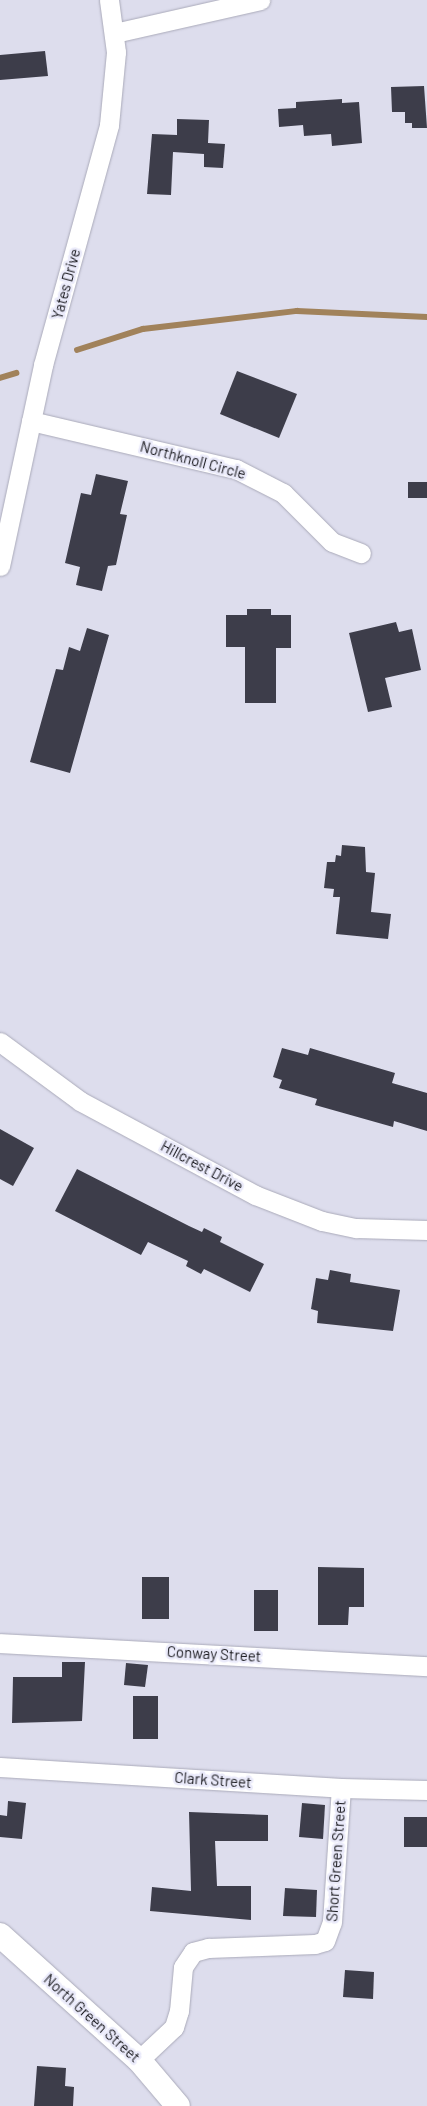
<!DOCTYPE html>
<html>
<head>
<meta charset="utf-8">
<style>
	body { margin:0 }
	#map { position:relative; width:427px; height:2106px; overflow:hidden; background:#dddded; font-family:Barlow,sans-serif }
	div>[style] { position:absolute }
	.stream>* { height:5.5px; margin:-2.75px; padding:0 2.75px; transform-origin:2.75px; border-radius:2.75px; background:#a1825b }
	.building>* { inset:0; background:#3d3d4a }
	.roads { filter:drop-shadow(0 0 1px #aaaab9) drop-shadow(0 0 1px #aaaab9) }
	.minor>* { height:19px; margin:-9.5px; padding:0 9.5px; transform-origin:9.5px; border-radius:9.5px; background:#fff }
	.tertiary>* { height:24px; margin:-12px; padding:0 12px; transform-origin:12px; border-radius:12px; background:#fff }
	span { translate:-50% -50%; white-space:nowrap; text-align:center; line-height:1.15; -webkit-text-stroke:5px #eaeafa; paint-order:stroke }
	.street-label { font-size:15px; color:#18181d }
</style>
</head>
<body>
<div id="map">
	<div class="stream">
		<i style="left:77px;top:350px;width:69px;rotate:-17.7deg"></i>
		<i style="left:143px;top:329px;width:155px;rotate:-6.7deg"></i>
		<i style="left:297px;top:311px;width:130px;rotate:2.6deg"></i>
		<i style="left:0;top:378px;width:17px;rotate:-17deg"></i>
	</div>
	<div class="building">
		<i style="clip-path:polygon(45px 51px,48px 76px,0 80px,0 55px)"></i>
		<i style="clip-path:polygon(424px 86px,427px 128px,412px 128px,412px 123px,405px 123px,405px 112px,392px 112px,391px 87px)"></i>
		<i style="clip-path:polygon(342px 99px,342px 103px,359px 102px,362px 143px,332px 146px,331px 134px,304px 136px,303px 125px,279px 127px,278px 109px,296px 108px,296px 102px)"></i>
		<i style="clip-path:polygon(177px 119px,209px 120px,208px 143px,225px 144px,223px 168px,204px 167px,204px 154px,173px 152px,171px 195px,147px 194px,152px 134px,177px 135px)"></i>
		<i style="clip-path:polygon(237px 371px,297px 394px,279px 438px,220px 414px)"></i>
		<i style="clip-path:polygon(96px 474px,128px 481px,120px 514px,127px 515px,116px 565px,108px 566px,102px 591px,76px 585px,80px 567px,65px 563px,81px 493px,91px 495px)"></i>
		<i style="clip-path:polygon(408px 482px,427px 482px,427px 498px,408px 498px)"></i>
		<i style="clip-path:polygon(247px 609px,271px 609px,271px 615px,291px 615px,291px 648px,276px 648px,276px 703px,245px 703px,245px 647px,226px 647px,226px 615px,247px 615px)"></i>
		<i style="clip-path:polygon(396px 622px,399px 632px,412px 629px,421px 670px,385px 678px,392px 707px,368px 712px,349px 633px)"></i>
		<i style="clip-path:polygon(87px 628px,109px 635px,70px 773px,30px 762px,56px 669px,63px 670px,69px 647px,80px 651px)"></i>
		<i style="clip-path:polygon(342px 845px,365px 847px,366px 872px,375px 873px,371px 912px,391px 914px,388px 939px,336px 934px,340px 897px,333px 897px,334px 889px,324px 888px,327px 862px,335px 862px,336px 855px,341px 856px)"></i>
		<i style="clip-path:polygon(282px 1048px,308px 1055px,310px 1048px,395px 1073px,392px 1083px,427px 1093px,427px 1131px,394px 1121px,393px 1127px,315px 1105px,317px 1099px,279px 1088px,282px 1080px,273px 1077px)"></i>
		<i style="clip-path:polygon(0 1129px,34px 1148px,13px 1186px,0 1179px)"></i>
		<i style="clip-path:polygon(77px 1169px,189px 1226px,202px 1232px,204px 1228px,222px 1237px,220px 1242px,264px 1264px,250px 1292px,204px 1269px,201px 1274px,186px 1266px,188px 1261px,148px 1242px,141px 1255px,55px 1211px)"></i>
		<i style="clip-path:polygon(330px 1270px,351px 1274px,350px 1282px,400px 1290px,393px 1331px,317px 1323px,318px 1311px,311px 1309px,316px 1278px,328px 1280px)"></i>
		<i style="clip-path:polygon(318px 1567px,364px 1568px,364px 1607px,349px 1607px,348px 1625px,318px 1625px)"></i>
		<i style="clip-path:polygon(142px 1577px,169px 1577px,169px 1619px,142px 1619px)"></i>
		<i style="clip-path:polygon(254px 1590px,278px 1590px,278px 1631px,254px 1631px)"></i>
		<i style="clip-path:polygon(62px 1662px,85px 1662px,82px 1721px,12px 1723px,13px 1677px,62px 1677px)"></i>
		<i style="clip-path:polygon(126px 1663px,148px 1665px,145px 1687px,124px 1685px)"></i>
		<i style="clip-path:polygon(133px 1696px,158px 1696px,158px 1739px,133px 1739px)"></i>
		<i style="clip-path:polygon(8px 1801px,26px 1803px,22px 1839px,0 1837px,0 1815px,7px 1816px)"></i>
		<i style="clip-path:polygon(302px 1803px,325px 1805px,323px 1839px,299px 1837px)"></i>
		<i style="clip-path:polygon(189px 1812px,268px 1815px,268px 1841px,215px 1841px,217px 1886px,251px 1886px,251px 1920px,150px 1911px,152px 1887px,191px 1891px)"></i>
		<i style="clip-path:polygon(404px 1817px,427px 1817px,427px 1847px,404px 1847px)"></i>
		<i style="clip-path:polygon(285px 1888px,317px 1890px,316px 1917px,283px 1916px)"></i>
		<i style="clip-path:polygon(345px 1970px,374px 1972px,373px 1999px,343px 1997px)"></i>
		<i style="clip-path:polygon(37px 2066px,66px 2068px,65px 2086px,74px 2087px,73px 2106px,34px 2106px)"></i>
	</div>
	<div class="roads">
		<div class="minor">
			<i style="left:115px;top:33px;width:149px;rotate:-12.8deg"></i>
			<i style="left:31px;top:421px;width:211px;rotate:13.2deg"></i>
			<i style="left:236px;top:469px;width:53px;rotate:27.1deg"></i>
			<i style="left:283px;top:493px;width:69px;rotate:45deg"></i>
			<i style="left:332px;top:542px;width:31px;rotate:21deg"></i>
			<i style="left:0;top:566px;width:206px;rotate:-77.9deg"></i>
			<i style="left:43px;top:365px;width:249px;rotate:-74.6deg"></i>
			<i style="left:109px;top:125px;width:73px;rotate:-84.5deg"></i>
			<i style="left:116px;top:52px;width:52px;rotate:-97.7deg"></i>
			<i style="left:0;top:1042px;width:99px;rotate:36.4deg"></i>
			<i style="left:80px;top:1101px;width:199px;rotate:28.2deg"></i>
			<i style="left:255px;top:1195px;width:72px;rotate:21.2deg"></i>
			<i style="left:322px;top:1221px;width:35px;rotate:12deg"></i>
			<i style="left:356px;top:1228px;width:71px;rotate:1.6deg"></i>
			<i style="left:0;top:1643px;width:428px;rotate:3.1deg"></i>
			<i style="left:0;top:1767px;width:342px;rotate:3.5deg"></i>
			<i style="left:341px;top:1788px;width:86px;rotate:1.3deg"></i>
			<i style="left:139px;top:2060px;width:48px;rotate:-43.3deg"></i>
			<i style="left:174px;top:2027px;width:17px;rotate:-73deg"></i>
			<i style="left:179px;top:2011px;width:44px;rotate:-84.8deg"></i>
			<i style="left:183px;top:1967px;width:18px;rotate:-56deg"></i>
			<i style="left:193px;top:1952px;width:16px;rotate:-15deg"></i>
			<i style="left:208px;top:1948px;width:107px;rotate:-2.1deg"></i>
			<i style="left:315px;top:1944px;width:10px;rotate:-17deg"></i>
			<i style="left:325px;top:1941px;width:20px;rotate:-70deg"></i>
			<i style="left:332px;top:1922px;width:134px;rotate:-86.2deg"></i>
		</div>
		<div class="tertiary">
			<i style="left:0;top:1935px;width:187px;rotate:42deg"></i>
			<i style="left:139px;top:2060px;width:60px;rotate:49.7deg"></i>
		</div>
	</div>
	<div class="street-label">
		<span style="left:66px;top:284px;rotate:-75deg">Yates Drive</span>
		<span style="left:193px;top:460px;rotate:15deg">Northknoll Circle</span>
		<span style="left:202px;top:1166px;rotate:28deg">Hillcrest Drive</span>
		<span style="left:214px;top:1654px;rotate:3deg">Conway Street</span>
		<span style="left:213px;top:1780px;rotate:4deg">Clark Street</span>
		<span style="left:336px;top:1861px;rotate:-86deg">Short Green Street</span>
		<span style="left:92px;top:2018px;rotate:42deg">North Green Street</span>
	</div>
</div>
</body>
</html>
